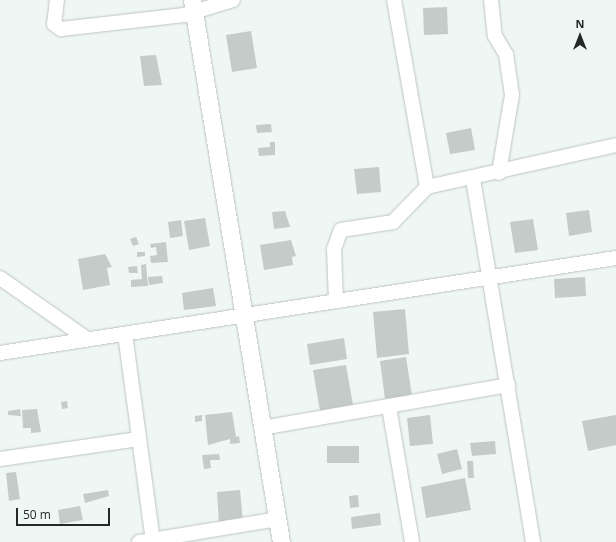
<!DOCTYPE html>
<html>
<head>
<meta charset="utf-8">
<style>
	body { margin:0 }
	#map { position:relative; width:616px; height:542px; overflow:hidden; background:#eff7f5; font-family:"Open Sans",sans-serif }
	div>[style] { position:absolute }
	.building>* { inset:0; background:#c4cbc9 }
	.roads { filter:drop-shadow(0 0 1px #bdc4c3) drop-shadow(0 0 1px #bdc4c3) }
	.minor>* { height:14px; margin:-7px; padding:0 7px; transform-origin:7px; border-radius:7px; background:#fff }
	.tertiary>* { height:17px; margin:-8.5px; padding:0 8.5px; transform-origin:8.5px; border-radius:8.5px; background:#fff }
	span { translate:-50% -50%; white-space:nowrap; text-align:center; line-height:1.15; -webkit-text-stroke:3px #eff7f5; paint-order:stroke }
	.north { position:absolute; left:560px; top:16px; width:40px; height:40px; -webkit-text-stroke:3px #eff7f5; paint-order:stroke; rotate:0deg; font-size:11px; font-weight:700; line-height:16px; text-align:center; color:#262828 }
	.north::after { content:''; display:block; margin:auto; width:14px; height:18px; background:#262828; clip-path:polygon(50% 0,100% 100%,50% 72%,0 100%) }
	.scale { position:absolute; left:16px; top:508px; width:94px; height:18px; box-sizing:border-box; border:2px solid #262828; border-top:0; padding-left:5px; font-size:12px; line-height:14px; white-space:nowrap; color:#262828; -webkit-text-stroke:3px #eff7f5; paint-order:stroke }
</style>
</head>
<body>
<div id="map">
	<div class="building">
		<i style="clip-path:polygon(447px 7px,448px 34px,424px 35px,423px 8px)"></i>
		<i style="clip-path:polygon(251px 31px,257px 68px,232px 72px,226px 35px)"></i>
		<i style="clip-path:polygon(156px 55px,162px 85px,144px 86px,140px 56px)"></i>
		<i style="clip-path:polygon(271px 124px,272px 132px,257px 133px,256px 125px)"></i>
		<i style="clip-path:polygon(471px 128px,475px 150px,450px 154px,446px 133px)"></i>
		<i style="clip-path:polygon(270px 142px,275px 142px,275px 155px,259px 156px,258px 148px,270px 147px)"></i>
		<i style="clip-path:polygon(379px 167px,381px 192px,357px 194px,354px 169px)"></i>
		<i style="clip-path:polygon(589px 210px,592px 232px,569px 236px,566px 213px)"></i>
		<i style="clip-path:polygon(285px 211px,290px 227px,274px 229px,272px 212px)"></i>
		<i style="clip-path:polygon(205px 218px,210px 246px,189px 250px,184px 221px)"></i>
		<i style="clip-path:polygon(533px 219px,538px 250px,515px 253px,510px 222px)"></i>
		<i style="clip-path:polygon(181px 220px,183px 236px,170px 238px,168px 222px)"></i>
		<i style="clip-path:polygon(136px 237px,139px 244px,133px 246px,130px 239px)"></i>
		<i style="clip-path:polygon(291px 240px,296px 256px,292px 257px,293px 265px,264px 270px,260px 245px)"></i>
		<i style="clip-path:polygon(166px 242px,168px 262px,151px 263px,150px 256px,157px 255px,156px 247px,151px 248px,150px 244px)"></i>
		<i style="clip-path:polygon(137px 252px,145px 252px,145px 256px,137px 257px)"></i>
		<i style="clip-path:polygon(105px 254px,112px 267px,107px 268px,110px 285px,83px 290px,78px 259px)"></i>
		<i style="clip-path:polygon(146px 264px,148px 286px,131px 287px,131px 280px,142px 279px,141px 265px)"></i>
		<i style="clip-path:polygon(137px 266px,138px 273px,129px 273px,128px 267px)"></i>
		<i style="clip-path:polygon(162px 276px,163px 283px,149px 285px,148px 277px)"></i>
		<i style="clip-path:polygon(585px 277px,586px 296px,555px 298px,554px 279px)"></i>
		<i style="clip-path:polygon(213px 288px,216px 306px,184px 310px,182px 293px)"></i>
		<i style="clip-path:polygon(405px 309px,409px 354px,377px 358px,373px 312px)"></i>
		<i style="clip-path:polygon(344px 338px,347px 359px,310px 365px,307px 344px)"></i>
		<i style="clip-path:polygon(406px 357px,412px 396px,385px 399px,380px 361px)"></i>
		<i style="clip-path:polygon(346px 365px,353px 405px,320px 411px,313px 370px)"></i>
		<i style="clip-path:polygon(67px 401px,68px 408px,62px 409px,61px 402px)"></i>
		<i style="clip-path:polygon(20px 409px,21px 416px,8px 415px,8px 411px)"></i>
		<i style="clip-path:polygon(37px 409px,41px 432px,31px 433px,31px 428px,23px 428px,22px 410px)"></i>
		<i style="clip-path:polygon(232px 412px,236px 437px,239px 436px,240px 443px,230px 444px,230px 439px,208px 445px,205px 415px)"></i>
		<i style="clip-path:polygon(202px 415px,202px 421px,195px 422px,195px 416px)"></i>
		<i style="clip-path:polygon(430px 415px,433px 444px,410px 446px,407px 418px)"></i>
		<i style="clip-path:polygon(616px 415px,616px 445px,588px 451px,582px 421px)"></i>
		<i style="clip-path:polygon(495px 441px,496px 454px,472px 456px,470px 443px)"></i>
		<i style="clip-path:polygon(327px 446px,359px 446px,359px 463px,327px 463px)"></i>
		<i style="clip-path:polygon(457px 449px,462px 469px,442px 474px,437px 454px)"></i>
		<i style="clip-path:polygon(219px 454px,220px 460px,210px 460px,211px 468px,204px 469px,202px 455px)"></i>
		<i style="clip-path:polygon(467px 461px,473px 461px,474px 478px,468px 478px)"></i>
		<i style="clip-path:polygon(16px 472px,20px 499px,9px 501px,6px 473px)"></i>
		<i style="clip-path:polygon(465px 478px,471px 510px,426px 518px,421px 487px)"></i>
		<i style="clip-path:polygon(108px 490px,109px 496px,85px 503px,83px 494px)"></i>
		<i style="clip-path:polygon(240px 490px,243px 522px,219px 523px,217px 492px)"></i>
		<i style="clip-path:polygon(358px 495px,359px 507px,350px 508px,349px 496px)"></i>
		<i style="clip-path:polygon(80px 506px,83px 520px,60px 524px,58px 510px)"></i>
		<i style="clip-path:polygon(380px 513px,381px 525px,352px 529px,351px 517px)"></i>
	</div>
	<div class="roads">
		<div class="minor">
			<i style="left:57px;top:0;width:24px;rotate:97deg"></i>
			<i style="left:54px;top:24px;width:9px;rotate:36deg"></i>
			<i style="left:61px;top:29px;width:124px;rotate:-6.5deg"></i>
			<i style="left:184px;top:15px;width:51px;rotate:-17deg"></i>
			<i style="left:491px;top:0;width:36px;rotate:84deg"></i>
			<i style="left:495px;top:36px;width:21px;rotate:59deg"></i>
			<i style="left:506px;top:54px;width:41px;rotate:81.7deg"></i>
			<i style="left:512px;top:95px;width:79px;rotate:99.5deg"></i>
			<i style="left:473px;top:179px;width:368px;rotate:80.6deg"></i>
			<i style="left:427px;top:187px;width:194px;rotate:-12.5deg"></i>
			<i style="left:0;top:278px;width:106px;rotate:35deg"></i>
			<i style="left:336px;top:301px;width:52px;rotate:-92.2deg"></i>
			<i style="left:334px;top:249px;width:20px;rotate:-70deg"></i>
			<i style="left:341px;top:230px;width:53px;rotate:-8.7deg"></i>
			<i style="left:393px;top:222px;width:49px;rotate:-45.8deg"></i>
			<i style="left:427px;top:187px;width:190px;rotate:-100deg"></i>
			<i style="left:125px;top:334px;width:208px;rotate:82.3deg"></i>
			<i style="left:0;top:353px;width:623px;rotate:-8.77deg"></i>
			<i style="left:389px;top:407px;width:137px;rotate:80.3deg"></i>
			<i style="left:262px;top:428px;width:250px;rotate:-9.9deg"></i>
			<i style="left:0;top:459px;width:140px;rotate:-8.2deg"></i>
			<i style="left:139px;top:542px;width:141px;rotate:-9.4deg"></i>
		</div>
		<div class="tertiary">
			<i style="left:192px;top:0;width:549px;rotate:80.67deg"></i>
		</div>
	</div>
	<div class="north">N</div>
	<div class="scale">50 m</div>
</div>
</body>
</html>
